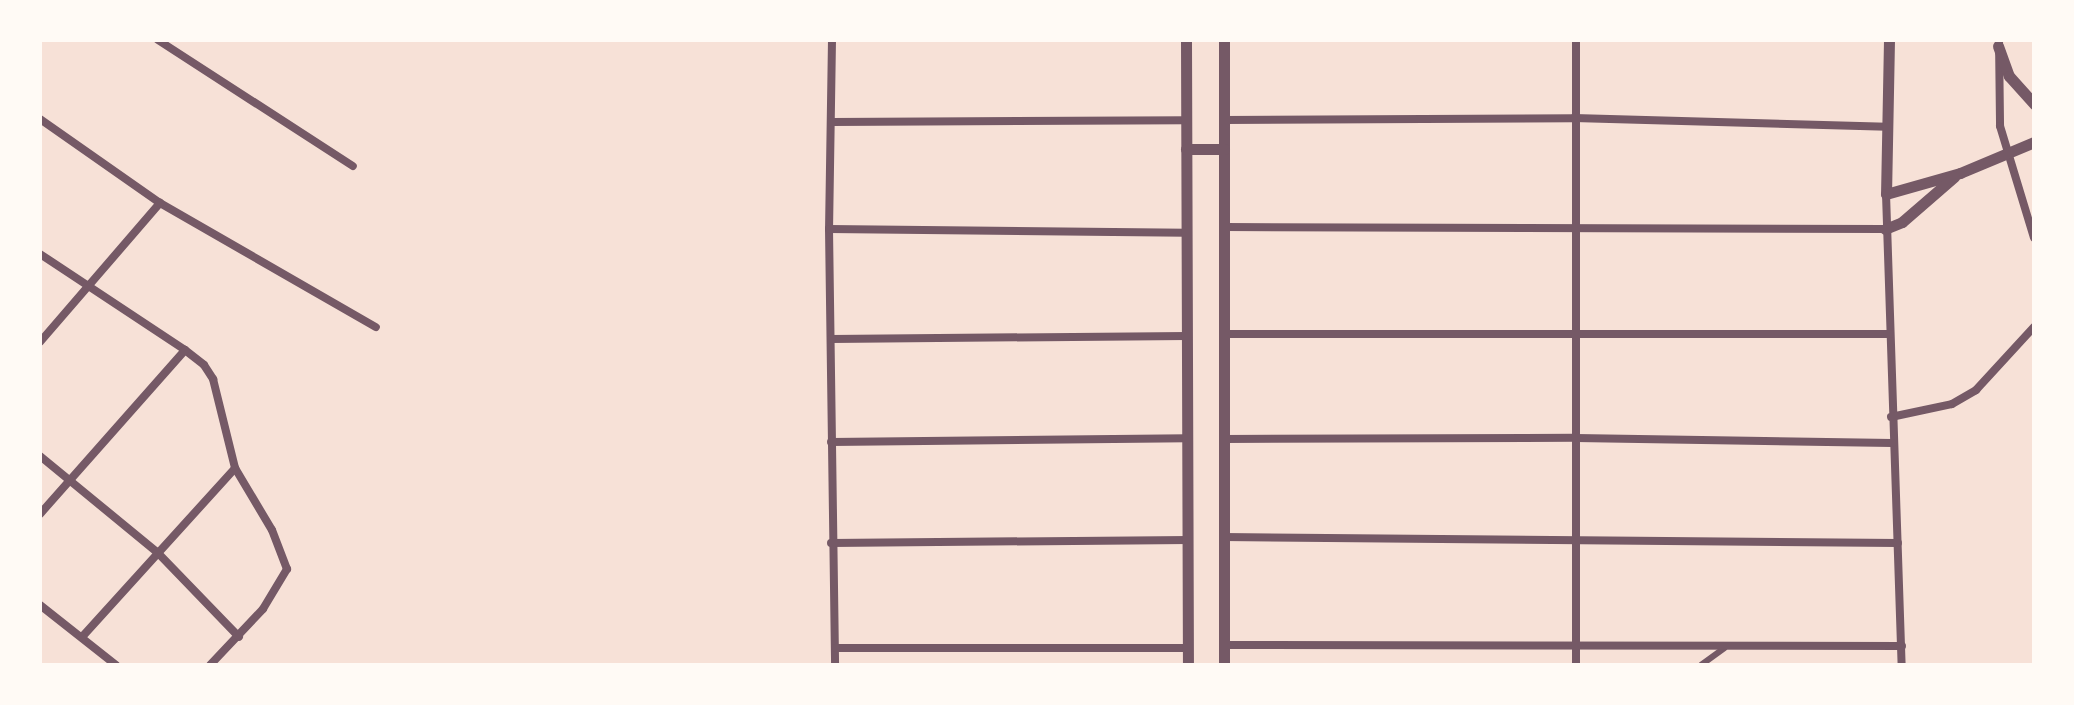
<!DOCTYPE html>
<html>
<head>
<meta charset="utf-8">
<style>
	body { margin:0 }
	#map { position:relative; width:2074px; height:705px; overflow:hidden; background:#f7e1d7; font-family:Poppins,sans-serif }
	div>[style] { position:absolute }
	.pedestrian>* { height:6px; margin:-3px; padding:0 3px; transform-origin:3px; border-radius:3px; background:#755966 }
	.minor>* { height:8px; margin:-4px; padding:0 4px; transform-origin:4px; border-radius:4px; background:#755966 }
	.tertiary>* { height:11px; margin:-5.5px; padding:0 5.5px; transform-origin:5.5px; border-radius:5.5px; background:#755966 }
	span { translate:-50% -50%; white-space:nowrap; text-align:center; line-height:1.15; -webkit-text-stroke:6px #fffaf5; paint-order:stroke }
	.frame { position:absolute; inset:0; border:42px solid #fffaf5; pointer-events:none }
</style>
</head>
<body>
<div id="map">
	<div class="pedestrian">
		<i style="left:1701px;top:665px;width:29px;rotate:-36deg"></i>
	</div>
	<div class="minor">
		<i style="left:158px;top:40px;width:232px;rotate:32.9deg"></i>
		<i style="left:832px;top:40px;width:189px;rotate:90.9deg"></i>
		<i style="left:829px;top:229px;width:436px;rotate:89.2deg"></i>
		<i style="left:1999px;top:40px;width:86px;rotate:89.3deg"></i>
		<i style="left:2000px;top:126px;width:117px;rotate:73.1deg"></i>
		<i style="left:40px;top:119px;width:146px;rotate:35deg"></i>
		<i style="left:160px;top:203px;width:249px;rotate:29.9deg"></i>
		<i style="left:1224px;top:120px;width:350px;rotate:-0.3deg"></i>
		<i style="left:1574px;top:118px;width:313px;rotate:1.6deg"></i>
		<i style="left:831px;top:122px;width:355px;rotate:-0.3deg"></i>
		<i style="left:1886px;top:194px;width:471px;rotate:88.1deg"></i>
		<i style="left:1225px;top:227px;width:660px;rotate:0.17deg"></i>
		<i style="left:829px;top:229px;width:357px;rotate:0.6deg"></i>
		<i style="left:40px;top:254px;width:174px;rotate:33.5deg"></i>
		<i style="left:185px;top:350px;width:24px;rotate:38deg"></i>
		<i style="left:204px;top:365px;width:17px;rotate:57deg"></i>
		<i style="left:213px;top:379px;width:92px;rotate:76.1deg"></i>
		<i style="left:235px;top:468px;width:72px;rotate:59.2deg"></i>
		<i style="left:272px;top:530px;width:42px;rotate:69deg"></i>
		<i style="left:287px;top:569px;width:47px;rotate:121deg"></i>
		<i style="left:263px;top:609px;width:77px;rotate:133.4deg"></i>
		<i style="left:1224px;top:334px;width:666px"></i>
		<i style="left:831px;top:339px;width:356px;rotate:-0.5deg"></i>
		<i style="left:40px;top:342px;width:184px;rotate:-49.2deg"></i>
		<i style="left:1891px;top:417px;width:62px;rotate:-12deg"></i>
		<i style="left:1952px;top:404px;width:28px;rotate:-30deg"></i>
		<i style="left:1976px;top:390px;width:86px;rotate:-47.4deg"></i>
		<i style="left:1224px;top:439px;width:352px;rotate:-0.2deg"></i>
		<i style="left:1576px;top:438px;width:316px;rotate:0.9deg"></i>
		<i style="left:831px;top:442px;width:356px;rotate:-0.6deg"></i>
		<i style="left:40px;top:456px;width:151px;rotate:39.4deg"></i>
		<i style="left:157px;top:552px;width:118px;rotate:46deg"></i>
		<i style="left:40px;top:514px;width:219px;rotate:-48.5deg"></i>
		<i style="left:1223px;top:537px;width:675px;rotate:0.51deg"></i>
		<i style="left:831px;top:543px;width:358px;rotate:-0.5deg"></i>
		<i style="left:40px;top:605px;width:97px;rotate:38.3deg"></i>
		<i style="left:82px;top:637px;width:228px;rotate:-47.8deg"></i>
		<i style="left:1224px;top:645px;width:678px;rotate:0.08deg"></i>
		<i style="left:835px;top:648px;width:353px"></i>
		<i style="left:1576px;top:665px;width:625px;rotate:-90deg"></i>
	</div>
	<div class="tertiary">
		<i style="left:1186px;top:40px;width:625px;rotate:89.82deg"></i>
		<i style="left:1224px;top:40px;width:625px;rotate:90deg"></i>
		<i style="left:1889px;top:40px;width:154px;rotate:91.1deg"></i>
		<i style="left:1886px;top:194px;width:77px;rotate:-15.8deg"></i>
		<i style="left:1960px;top:173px;width:80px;rotate:-22.7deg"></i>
		<i style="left:1998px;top:46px;width:32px;rotate:70deg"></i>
		<i style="left:2009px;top:76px;width:38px;rotate:48deg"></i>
		<i style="left:1186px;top:149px;width:38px"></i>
		<i style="left:1885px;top:229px;width:18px;rotate:-22deg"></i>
		<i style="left:1902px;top:222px;width:69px;rotate:-40.9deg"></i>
	</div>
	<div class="frame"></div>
</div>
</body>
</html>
